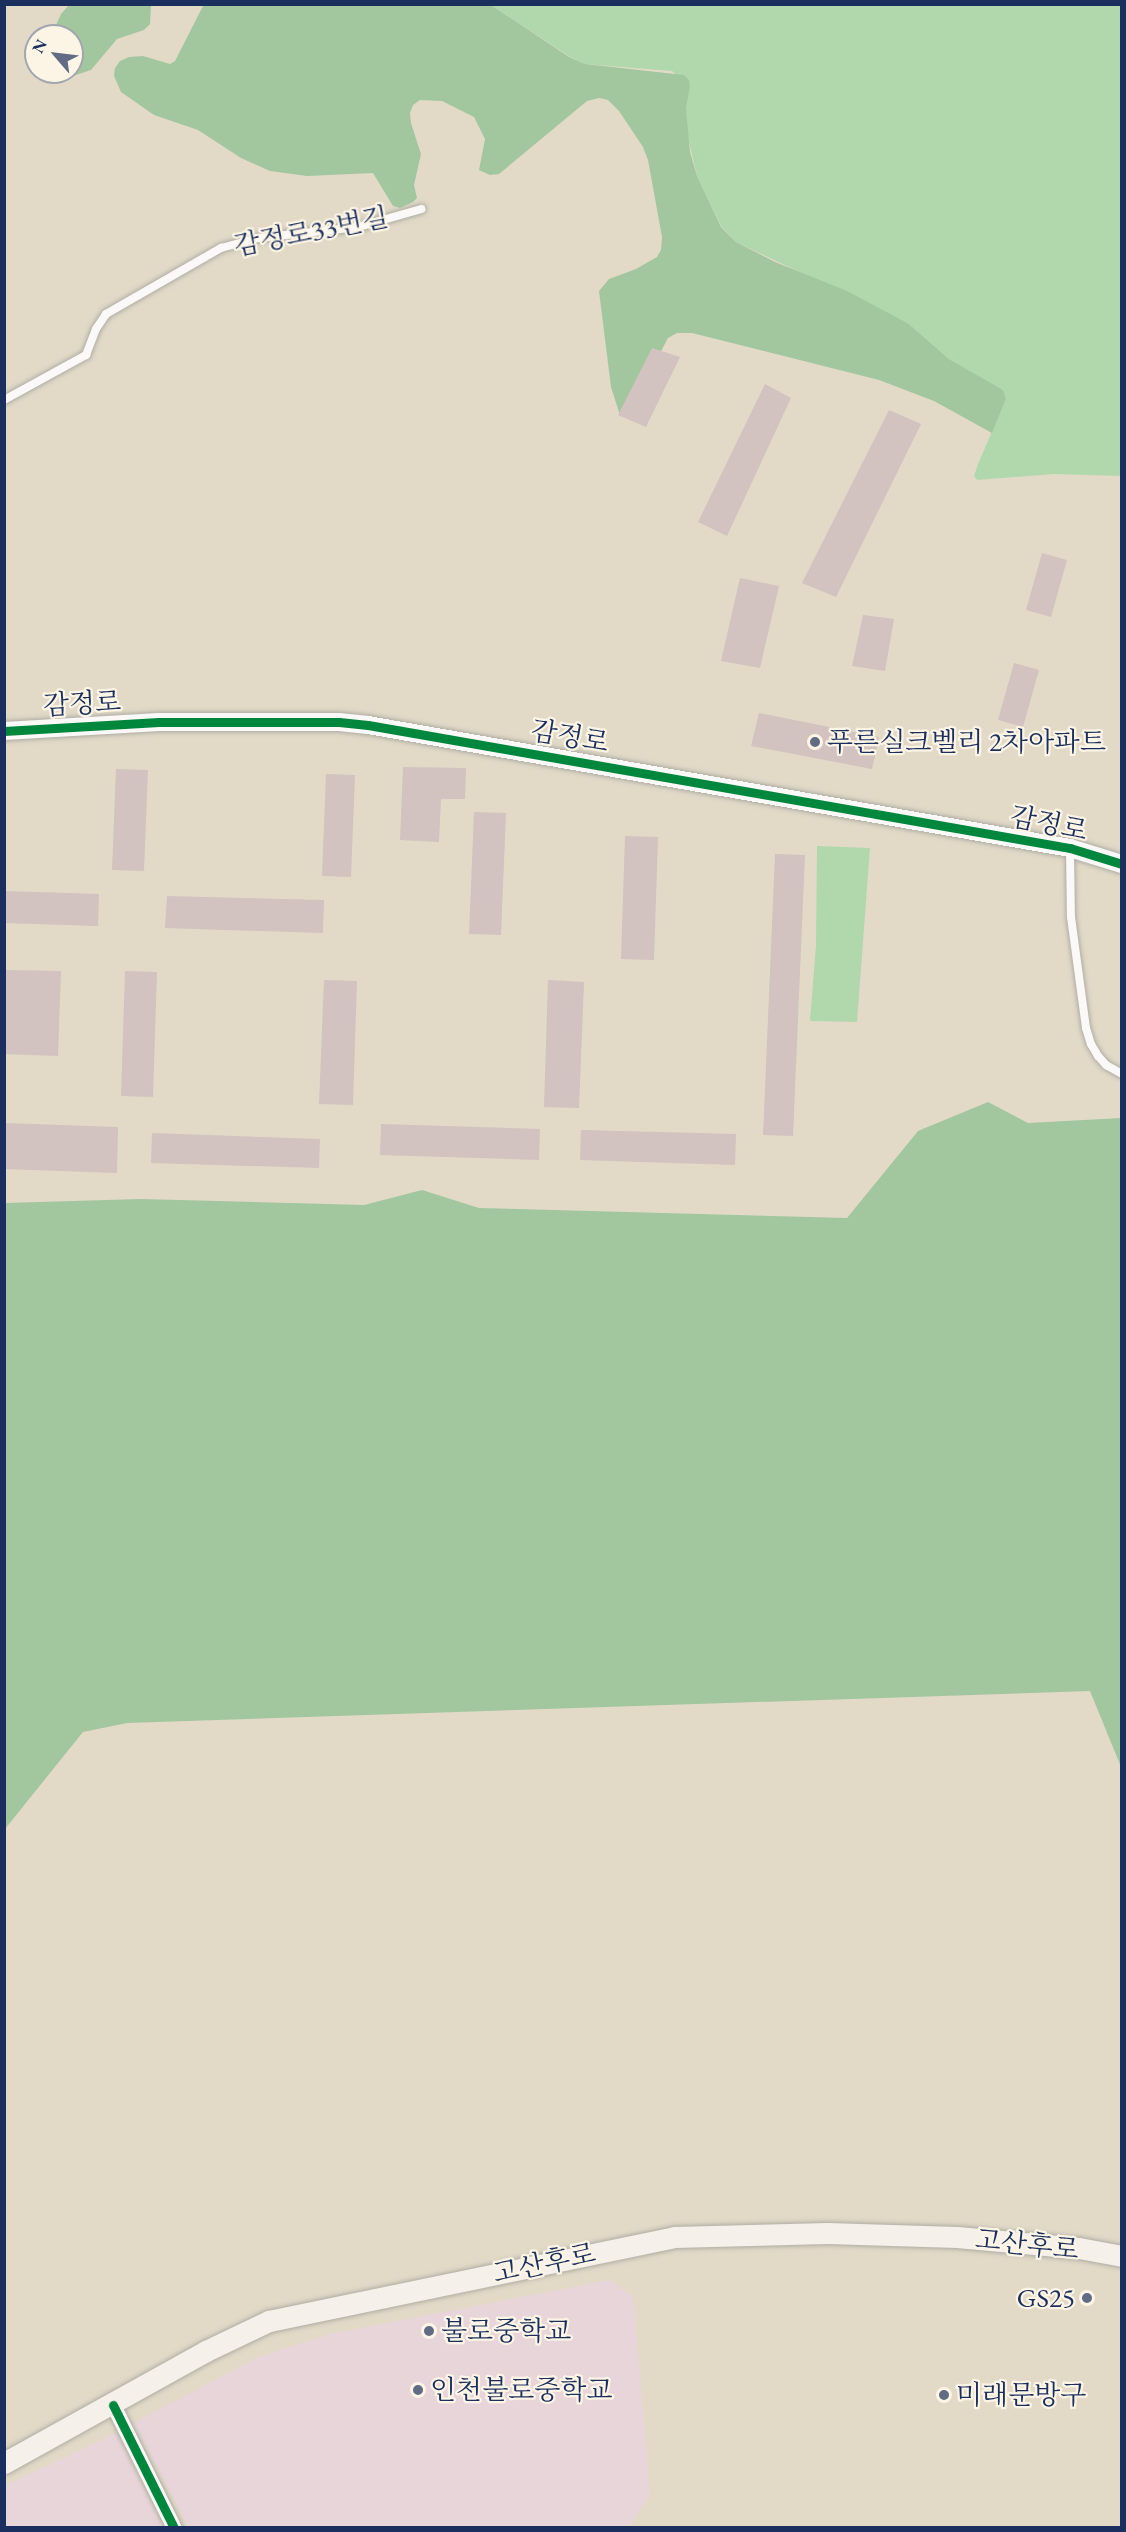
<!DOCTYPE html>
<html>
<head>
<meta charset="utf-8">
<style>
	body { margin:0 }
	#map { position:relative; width:1126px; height:2532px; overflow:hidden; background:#e2dac7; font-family:"EB Garamond","Noto Serif KR",serif }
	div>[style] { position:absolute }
	.built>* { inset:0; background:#e8d5da }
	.green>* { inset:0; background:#b0d8ac }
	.forest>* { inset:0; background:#a2c79f }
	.building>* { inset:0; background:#d2c2c0 }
	.roads { filter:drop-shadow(0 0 2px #b0ada5) drop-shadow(0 0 2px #b0ada5) }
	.service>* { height:8px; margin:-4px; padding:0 4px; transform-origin:4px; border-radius:4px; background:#fbf9f7 }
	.minor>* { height:15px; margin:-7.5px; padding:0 7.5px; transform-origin:7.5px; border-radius:7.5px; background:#fbf9f7 }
	.tertiary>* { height:18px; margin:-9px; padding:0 9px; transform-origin:9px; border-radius:9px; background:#fbf9f7 }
	.secondary>* { height:21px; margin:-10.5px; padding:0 10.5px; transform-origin:10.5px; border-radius:10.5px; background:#f5f0e9 }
	.cycleway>* { height:9px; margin:-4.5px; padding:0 4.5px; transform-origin:4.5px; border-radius:4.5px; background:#00873e }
	.dots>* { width:16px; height:16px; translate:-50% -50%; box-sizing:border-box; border:3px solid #fcf5e5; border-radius:50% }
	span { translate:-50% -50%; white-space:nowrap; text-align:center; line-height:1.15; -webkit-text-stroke:4.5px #fcf5e5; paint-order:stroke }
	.street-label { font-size:27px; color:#1b2f5e }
	.poi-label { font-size:27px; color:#1b2f5e }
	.left { translate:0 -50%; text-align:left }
	.right { translate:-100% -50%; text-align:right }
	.frame { position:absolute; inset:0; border:6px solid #1b2f5e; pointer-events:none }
	.north { position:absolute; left:24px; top:24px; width:60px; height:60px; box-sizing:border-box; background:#fcf5e5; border:2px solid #a2a6af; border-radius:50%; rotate:298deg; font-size:16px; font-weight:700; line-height:24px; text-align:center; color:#1b2f5e }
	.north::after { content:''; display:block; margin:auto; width:21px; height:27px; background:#616b83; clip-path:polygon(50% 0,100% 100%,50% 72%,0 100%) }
</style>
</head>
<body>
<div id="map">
	<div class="built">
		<i style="clip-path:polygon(610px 2280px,633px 2297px,650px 2494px,631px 2524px,617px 2528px,188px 2527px,134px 2423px,259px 2357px,330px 2334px)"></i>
		<i style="clip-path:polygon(116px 2433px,163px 2527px,5px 2527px,5px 2486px)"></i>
	</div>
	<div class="green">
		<i style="clip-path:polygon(491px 5px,1121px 5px,1121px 476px,1054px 474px,977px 480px,974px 476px,978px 464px,1006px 399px,1003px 391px,949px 359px,909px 324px,736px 242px,721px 226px,697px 176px,687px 133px,686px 109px,690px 87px,672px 71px,585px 64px,570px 57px)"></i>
		<i style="clip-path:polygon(817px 846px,870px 848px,857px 1022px,810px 1021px,816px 945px)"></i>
	</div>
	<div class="forest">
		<i style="clip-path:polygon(204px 4px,491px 5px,569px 57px,585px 64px,684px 75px,689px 80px,690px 87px,686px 109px,690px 152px,697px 176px,721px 227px,736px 242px,775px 262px,847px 291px,909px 324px,949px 359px,1003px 390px,1006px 399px,992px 433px,934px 401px,879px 380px,692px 333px,677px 333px,668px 338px,630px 410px,625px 413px,619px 412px,611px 387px,599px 291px,609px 279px,636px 269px,657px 257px,661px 250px,662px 237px,648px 160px,643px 147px,619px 111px,608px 100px,599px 98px,587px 101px,499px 174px,490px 175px,479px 170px,485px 139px,474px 117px,442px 101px,420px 100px,413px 105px,410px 113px,411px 123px,421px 154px,414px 185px,417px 198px,413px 202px,400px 208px,393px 206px,373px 173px,307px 176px,270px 171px,241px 158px,198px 130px,154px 115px,121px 92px,114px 76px,115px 68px,120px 61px,129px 57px,143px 56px,170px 64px,175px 61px)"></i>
		<i style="clip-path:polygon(69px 5px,151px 5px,150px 24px,144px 30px,117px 39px,91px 70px,70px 77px,57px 72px,72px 72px,72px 36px,51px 36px,61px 14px)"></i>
		<i style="clip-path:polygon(988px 1102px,1028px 1123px,1121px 1118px,1121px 1767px,1090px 1691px,127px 1723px,83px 1732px,5px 1829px,5px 1203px,140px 1199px,364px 1205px,422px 1190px,479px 1208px,847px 1218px,918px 1131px)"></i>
	</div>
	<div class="building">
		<i style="clip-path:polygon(652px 348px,680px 357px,646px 427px,618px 415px)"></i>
		<i style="clip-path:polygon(765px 384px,791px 398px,727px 536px,698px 522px)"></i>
		<i style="clip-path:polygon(889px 410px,921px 424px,836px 597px,802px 583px)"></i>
		<i style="clip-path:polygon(1042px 553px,1067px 560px,1051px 617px,1026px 610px)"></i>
		<i style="clip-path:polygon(740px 578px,779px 586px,760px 668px,721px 661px)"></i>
		<i style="clip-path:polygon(863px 615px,894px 619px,885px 671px,852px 666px)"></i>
		<i style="clip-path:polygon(1014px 663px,1039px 670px,1023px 727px,998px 720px)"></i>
		<i style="clip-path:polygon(759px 713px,879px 737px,872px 769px,751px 746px)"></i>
		<i style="clip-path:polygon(403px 767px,466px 768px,465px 799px,441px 799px,439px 842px,400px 840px)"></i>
		<i style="clip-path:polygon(116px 769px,148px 770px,144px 871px,112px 870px)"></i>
		<i style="clip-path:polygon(326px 774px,355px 775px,351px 877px,322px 876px)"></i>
		<i style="clip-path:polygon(474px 812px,506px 813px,501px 935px,469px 934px)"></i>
		<i style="clip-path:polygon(625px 836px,658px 837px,654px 960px,621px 959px)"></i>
		<i style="clip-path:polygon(775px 854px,805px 855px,793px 1136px,763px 1135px)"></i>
		<i style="clip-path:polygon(4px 891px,99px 894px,98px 926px,4px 923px)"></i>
		<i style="clip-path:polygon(167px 896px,324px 900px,323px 933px,165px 928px)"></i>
		<i style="clip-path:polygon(4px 970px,61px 971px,58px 1056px,4px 1054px)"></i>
		<i style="clip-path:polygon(125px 971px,157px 972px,153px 1097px,121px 1096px)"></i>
		<i style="clip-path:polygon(324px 980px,357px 981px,353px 1105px,319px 1104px)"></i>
		<i style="clip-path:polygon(548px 980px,584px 982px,579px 1108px,544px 1107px)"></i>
		<i style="clip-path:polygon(4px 1123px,118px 1127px,117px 1173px,4px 1169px)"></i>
		<i style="clip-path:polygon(381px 1124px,540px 1129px,539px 1160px,380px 1155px)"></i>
		<i style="clip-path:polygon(581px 1130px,736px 1134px,735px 1165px,580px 1160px)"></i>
		<i style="clip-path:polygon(152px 1133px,320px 1139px,319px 1168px,151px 1163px)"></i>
	</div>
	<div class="roads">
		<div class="service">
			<i style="left:4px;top:400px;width:94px;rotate:-28.8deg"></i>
			<i style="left:86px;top:355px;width:28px;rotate:-69deg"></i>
			<i style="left:96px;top:329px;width:18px;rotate:-56deg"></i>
			<i style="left:106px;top:314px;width:133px;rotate:-29.9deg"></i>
			<i style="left:221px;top:248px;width:38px;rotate:-15deg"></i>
			<i style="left:258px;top:238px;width:101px;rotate:-6.3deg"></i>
			<i style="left:358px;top:227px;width:66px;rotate:-15.9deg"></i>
			<i style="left:1070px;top:849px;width:68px;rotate:89.2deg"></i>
			<i style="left:1071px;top:917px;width:112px;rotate:82.3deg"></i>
			<i style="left:1086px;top:1028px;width:17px;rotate:73deg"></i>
			<i style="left:1091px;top:1044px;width:14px;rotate:60deg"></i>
			<i style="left:1098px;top:1056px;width:12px;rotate:48deg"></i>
			<i style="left:1106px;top:1065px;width:18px;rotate:29deg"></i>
		</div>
		<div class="minor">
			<i style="left:113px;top:2405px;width:137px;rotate:63.6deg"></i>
		</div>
		<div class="tertiary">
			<i style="left:4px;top:731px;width:155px;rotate:-3.3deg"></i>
			<i style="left:159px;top:722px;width:180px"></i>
			<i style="left:339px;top:722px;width:29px;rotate:6deg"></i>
			<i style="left:368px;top:725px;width:713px;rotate:9.94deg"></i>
			<i style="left:1070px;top:848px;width:54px;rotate:17.1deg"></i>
		</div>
		<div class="secondary">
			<i style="left:4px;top:2463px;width:231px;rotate:-29deg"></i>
			<i style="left:206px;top:2351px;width:70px;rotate:-25.5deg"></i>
			<i style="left:269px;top:2321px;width:414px;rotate:-11.7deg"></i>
			<i style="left:674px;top:2237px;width:153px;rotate:-1.5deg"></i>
			<i style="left:827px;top:2233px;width:130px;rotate:1.8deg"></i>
			<i style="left:957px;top:2237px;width:122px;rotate:5.2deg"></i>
			<i style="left:1079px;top:2248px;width:44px;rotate:10.5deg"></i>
		</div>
	</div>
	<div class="cycleway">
		<i style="left:4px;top:731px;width:155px;rotate:-3.3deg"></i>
		<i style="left:159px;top:722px;width:180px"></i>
		<i style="left:339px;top:722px;width:29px;rotate:6deg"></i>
		<i style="left:368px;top:725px;width:713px;rotate:9.94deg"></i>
		<i style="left:1070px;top:848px;width:54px;rotate:17.1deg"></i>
		<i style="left:113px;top:2405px;width:137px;rotate:63.6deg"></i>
	</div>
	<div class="dots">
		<i style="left:815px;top:742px;background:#616b83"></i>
		<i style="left:1087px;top:2298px;background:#616b83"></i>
		<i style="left:429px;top:2331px;background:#616b83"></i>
		<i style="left:418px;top:2390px;background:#616b83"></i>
		<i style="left:944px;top:2395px;background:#616b83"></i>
	</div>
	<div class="street-label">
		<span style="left:311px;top:231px;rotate:-11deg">감정로33번길</span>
		<span style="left:82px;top:703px;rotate:-3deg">감정로</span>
		<span style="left:570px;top:736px;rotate:10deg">감정로</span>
		<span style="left:1049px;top:823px;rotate:12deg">감정로</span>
		<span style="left:1027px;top:2244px;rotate:6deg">고산후로</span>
		<span style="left:544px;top:2263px;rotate:-12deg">고산후로</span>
	</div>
	<div class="poi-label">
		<span class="left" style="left:827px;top:742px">푸른실크벨리 2차아파트</span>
		<span class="right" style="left:1075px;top:2298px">GS25</span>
		<span class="left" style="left:441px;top:2331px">불로중학교</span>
		<span class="left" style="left:430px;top:2390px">인천불로중학교</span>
		<span class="left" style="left:956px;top:2395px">미래문방구</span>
	</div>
	<div class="frame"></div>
	<div class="north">N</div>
</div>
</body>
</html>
